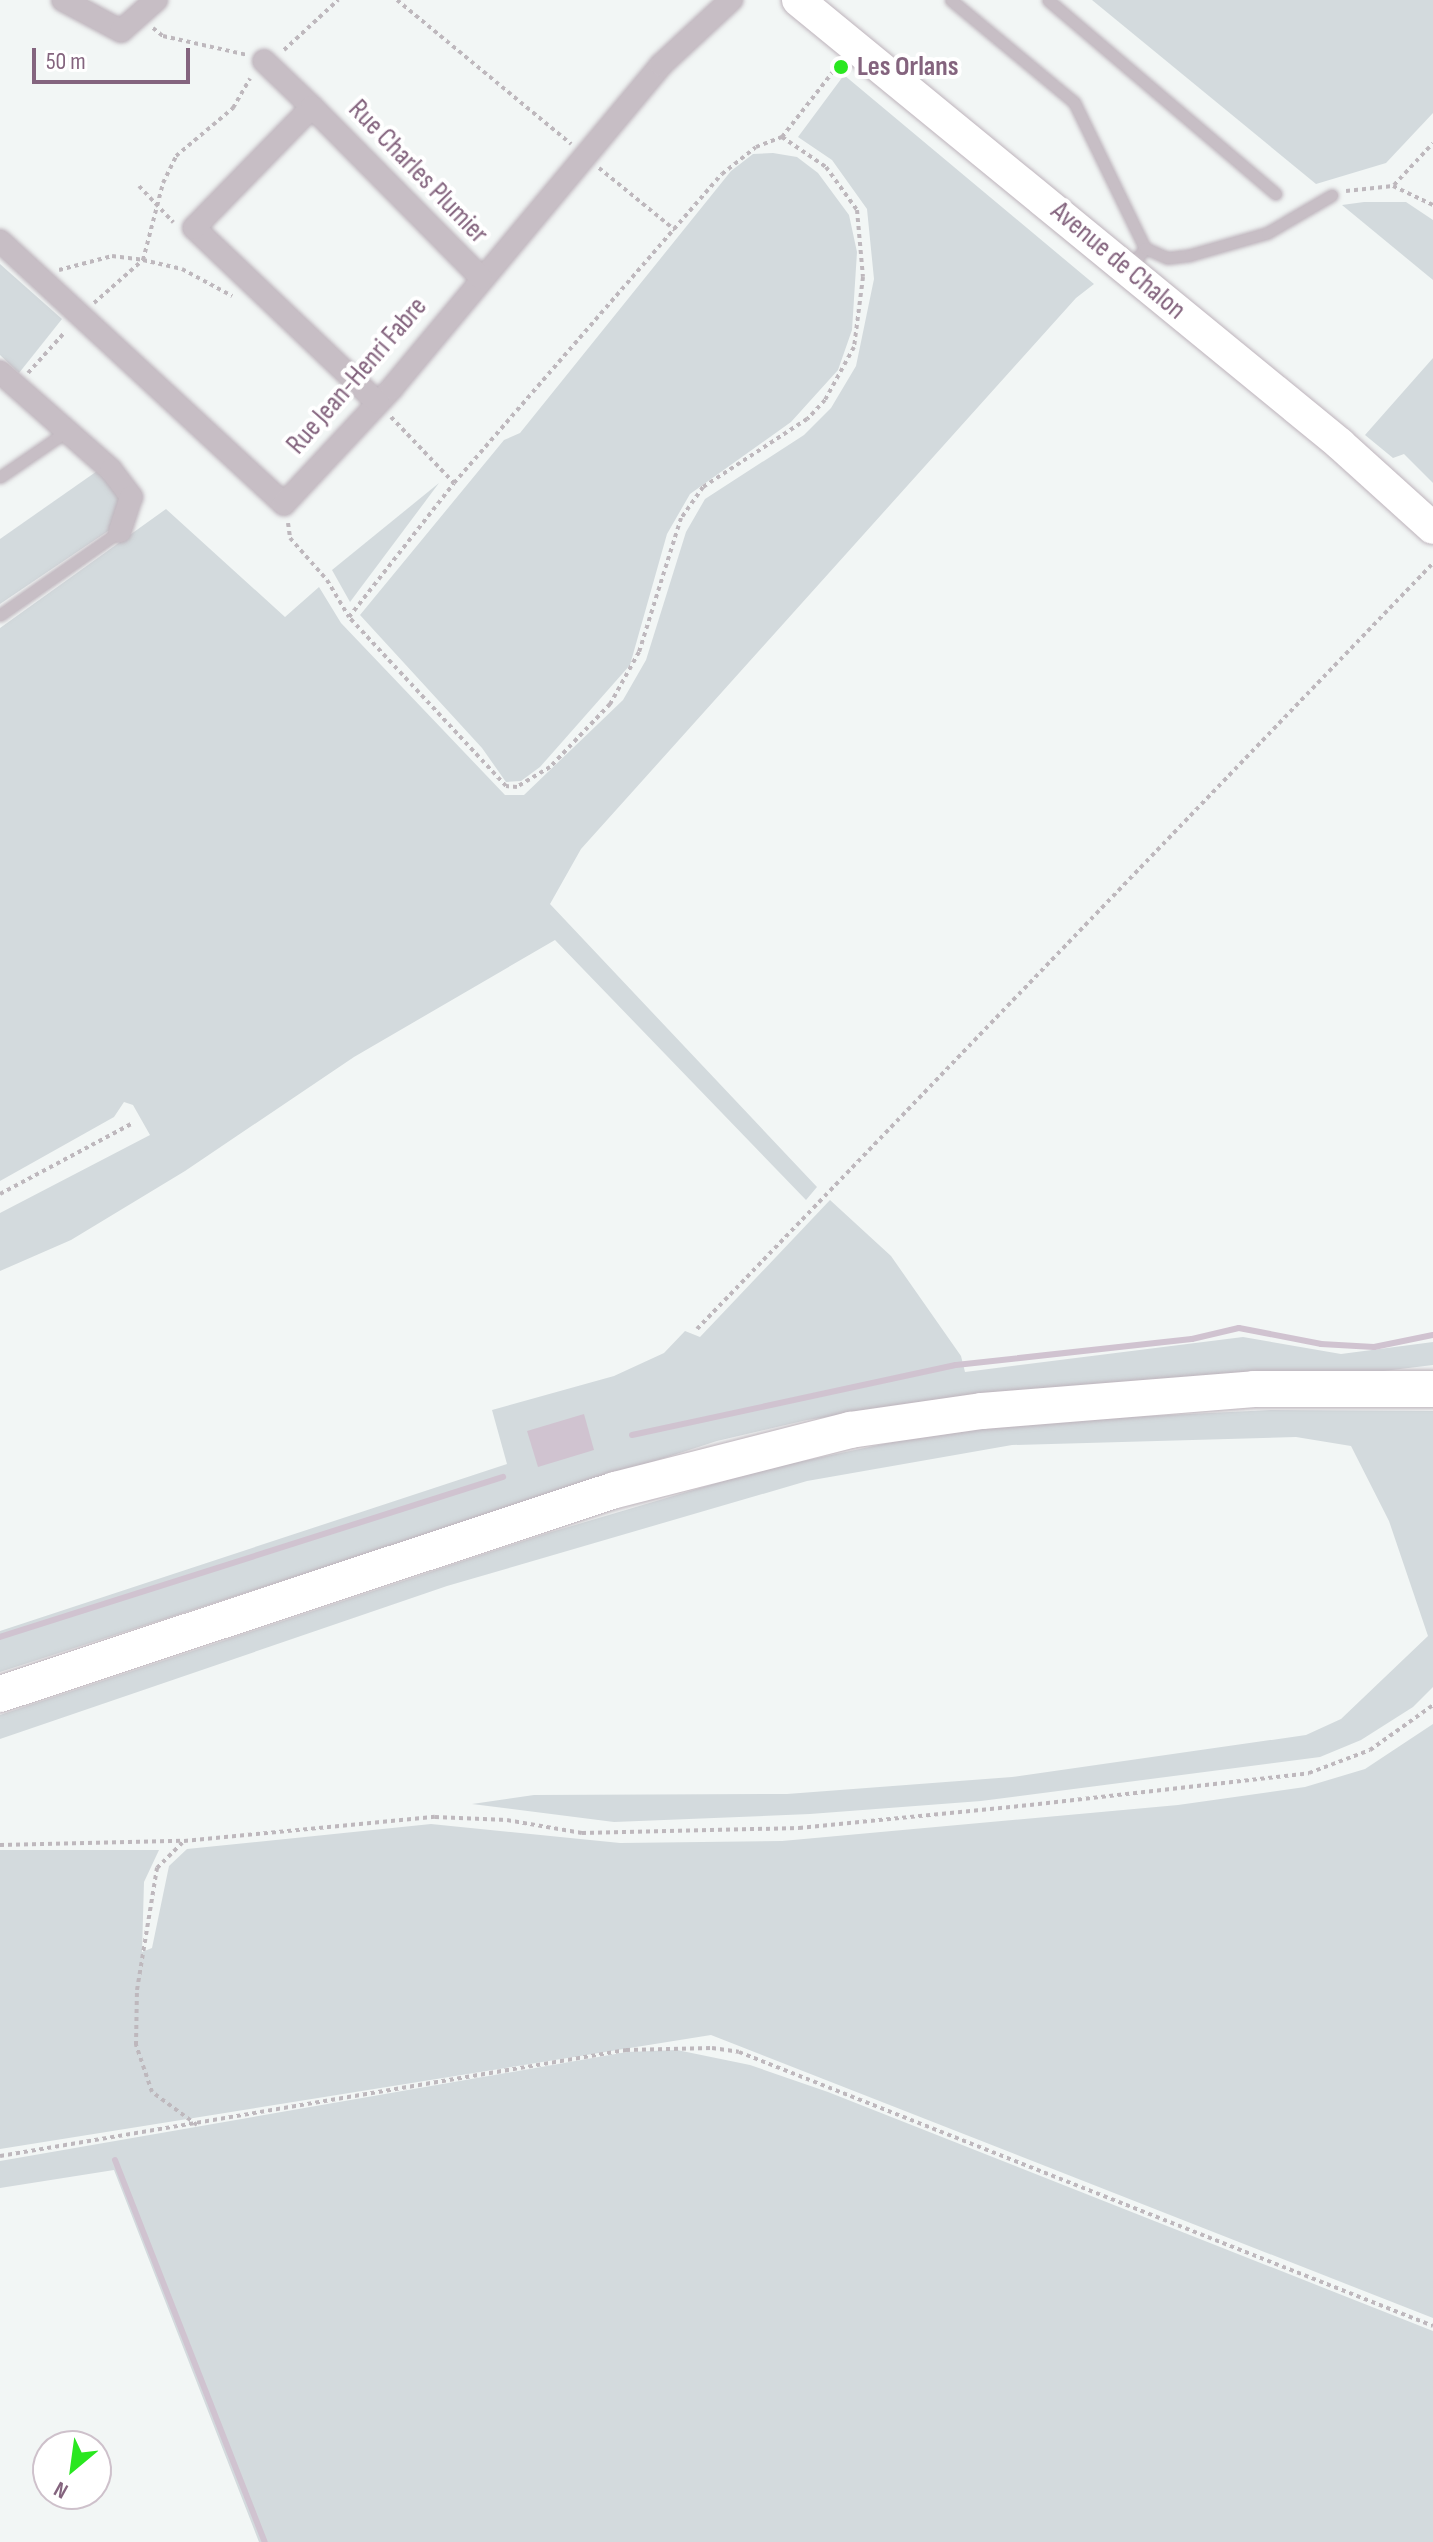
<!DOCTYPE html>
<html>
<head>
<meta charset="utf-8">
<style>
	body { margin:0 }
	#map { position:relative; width:1433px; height:2542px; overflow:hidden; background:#f2f6f5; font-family:"Sofia Sans Condensed",sans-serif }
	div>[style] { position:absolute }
	.green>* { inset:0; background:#d3dadd }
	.water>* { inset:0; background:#d0c3d0 }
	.stream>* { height:6px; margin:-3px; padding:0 3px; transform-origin:3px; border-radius:3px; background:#d0c3d0 }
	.path>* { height:4px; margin-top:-2px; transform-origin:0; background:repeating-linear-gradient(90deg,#beb8bd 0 4px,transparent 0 8px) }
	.roads { filter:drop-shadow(0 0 2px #bdb3bb) drop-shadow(0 0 2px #bdb3bb) }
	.lane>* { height:11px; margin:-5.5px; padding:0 5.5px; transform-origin:5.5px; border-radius:5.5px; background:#c7bec5 }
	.street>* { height:22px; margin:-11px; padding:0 11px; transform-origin:11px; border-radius:11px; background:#c7bec5 }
	.secondary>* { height:32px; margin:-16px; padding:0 16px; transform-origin:16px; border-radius:16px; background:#fff }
	.primary>* { height:36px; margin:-18px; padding:0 18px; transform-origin:18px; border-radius:18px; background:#fff }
	.dots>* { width:22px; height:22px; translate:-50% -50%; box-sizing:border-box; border:4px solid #fff; border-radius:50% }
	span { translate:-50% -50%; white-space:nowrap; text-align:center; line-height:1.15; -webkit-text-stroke:8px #fff; paint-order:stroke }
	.poi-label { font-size:28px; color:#84647e; font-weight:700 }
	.left { translate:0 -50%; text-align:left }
	.street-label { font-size:28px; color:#84647e }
	.north { position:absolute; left:32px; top:2430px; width:80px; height:80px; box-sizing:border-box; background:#fff; border:2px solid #cec1cb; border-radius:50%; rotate:209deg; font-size:22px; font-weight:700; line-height:32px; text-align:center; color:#84647e }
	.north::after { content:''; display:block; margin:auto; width:28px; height:36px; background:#29e720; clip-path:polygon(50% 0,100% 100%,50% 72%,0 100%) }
	.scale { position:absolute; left:32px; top:48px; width:158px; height:36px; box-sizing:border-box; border:4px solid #84647e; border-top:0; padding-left:10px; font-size:24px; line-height:28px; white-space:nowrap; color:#84647e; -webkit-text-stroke:6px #fff; paint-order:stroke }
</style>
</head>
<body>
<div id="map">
	<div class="green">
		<i style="clip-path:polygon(1092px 0,1433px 0,1433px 113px,1386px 163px,1316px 184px)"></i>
		<i style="clip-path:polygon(844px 75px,1094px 284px,1076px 298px,581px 849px,550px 904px,817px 1187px,806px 1200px,555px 940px,354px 1057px,185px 1171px,71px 1240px,0 1271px,0 1213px,150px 1135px,133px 1105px,124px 1102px,114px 1117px,0 1181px,0 628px,166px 509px,285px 617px,319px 587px,341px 623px,505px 795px,524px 795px,623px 700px,646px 660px,686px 532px,705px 499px,804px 435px,831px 408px,856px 366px,874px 279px,867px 209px,832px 160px,798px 137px)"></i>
		<i style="clip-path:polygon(773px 153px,797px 157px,818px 173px,849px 215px,857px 252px,852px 330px,838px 370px,791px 422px,690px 494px,667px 534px,630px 665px,540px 767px,521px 781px,506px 782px,482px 748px,360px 615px,504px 440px,520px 433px,731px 171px,753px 154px)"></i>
		<i style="clip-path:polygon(1364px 202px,1406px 202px,1433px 220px,1433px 280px,1342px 205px)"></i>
		<i style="clip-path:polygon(0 264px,62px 319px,19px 373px,0 355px)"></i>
		<i style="clip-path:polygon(1433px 358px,1433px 483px,1404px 454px,1393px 458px,1365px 435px)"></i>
		<i style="clip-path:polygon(100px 469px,121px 495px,111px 529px,0 604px,0 539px)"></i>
		<i style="clip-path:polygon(439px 483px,350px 602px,332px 570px)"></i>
		<i style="clip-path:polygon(830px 1200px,891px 1256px,961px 1356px,965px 1372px,1243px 1337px,1341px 1354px,1433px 1342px,1433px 1365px,1351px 1375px,986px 1393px,807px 1420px,717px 1441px,0 1672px,0 1631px,507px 1464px,492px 1410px,614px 1376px,664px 1353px,685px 1331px,700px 1337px)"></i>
		<i style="clip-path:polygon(1271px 1410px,1433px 1411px,1433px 1687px,1413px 1707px,1361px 1740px,1320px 1757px,981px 1801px,810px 1814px,614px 1822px,472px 1804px,534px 1795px,787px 1794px,1012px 1777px,1306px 1735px,1341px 1719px,1428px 1636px,1389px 1521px,1351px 1446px,1296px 1437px,1012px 1445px,807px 1481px,447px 1586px,0 1739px,0 1715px,548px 1533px,761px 1470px,902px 1440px,1045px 1421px)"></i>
		<i style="clip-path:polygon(1433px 1724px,1433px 2318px,711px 2035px,0 2149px,0 1850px,159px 1850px,144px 1882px,142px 1952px,152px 1948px,169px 1866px,187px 1849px,431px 1824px,620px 1843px,782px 1841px,1178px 1805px,1305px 1787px,1365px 1769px)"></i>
		<i style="clip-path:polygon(677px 2050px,750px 2065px,828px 2092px,1433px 2331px,1433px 2542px,259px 2542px,114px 2170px,0 2188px,0 2161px,627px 2052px)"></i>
	</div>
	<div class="water">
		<i style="clip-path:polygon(584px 1414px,594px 1450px,538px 1467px,527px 1431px)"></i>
	</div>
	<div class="stream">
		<i style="left:632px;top:1435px;width:331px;rotate:-12.2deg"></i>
		<i style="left:956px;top:1365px;width:237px;rotate:-6.3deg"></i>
		<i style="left:1192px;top:1339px;width:48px;rotate:-13.2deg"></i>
		<i style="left:1239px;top:1328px;width:84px;rotate:11deg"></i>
		<i style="left:1321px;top:1344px;width:53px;rotate:3.2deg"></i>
		<i style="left:1374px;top:1347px;width:60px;rotate:-11.5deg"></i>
		<i style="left:0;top:1637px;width:528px;rotate:-17.65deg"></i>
		<i style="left:115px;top:2160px;width:410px;rotate:68.6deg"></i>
	</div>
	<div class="path">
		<i style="left:397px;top:0;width:226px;rotate:39.6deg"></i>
		<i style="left:153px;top:28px;width:13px;rotate:39deg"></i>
		<i style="left:163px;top:36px;width:86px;rotate:12.7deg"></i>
		<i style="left:284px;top:50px;width:74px;rotate:-42.8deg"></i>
		<i style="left:782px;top:137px;width:53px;rotate:34.3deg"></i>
		<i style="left:826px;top:167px;width:53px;rotate:54.2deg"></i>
		<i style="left:857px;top:210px;width:67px;rotate:84.9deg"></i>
		<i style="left:863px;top:277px;width:71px;rotate:97.3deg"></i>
		<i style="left:854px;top:347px;width:60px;rotate:118.7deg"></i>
		<i style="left:825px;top:400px;width:26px;rotate:133deg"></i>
		<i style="left:807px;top:419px;width:124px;rotate:146.8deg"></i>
		<i style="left:703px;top:487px;width:38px;rotate:125deg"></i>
		<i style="left:681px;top:518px;width:140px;rotate:107.4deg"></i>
		<i style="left:639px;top:652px;width:60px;rotate:119.1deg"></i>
		<i style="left:610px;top:704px;width:87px;rotate:133.6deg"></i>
		<i style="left:550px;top:767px;width:39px;rotate:149deg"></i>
		<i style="left:517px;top:787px;width:11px;rotate:-175deg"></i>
		<i style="left:506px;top:786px;width:231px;rotate:-132.9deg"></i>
		<i style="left:349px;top:617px;width:170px;rotate:-51.9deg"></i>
		<i style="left:454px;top:483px;width:409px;rotate:-49.1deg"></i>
		<i style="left:722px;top:174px;width:43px;rotate:-38.5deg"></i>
		<i style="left:756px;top:147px;width:28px;rotate:-21deg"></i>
		<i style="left:782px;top:137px;width:93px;rotate:-52deg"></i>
		<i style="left:599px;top:168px;width:98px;rotate:39.2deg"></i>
		<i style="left:1394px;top:185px;width:57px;rotate:-47.1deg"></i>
		<i style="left:139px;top:186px;width:50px;rotate:46.6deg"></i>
		<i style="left:1346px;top:191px;width:47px;rotate:-6.1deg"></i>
		<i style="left:1393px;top:186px;width:44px;rotate:25.4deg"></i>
		<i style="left:59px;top:270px;width:55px;rotate:-14.8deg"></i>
		<i style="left:112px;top:256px;width:31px;rotate:7deg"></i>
		<i style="left:143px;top:260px;width:40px;rotate:13deg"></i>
		<i style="left:182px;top:269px;width:57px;rotate:28.4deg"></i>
		<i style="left:94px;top:303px;width:65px;rotate:-41.3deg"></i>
		<i style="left:143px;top:260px;width:80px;rotate:-75.4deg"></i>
		<i style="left:163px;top:183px;width:30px;rotate:-64deg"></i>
		<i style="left:176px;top:156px;width:75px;rotate:-40.1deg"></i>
		<i style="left:233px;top:108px;width:34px;rotate:-60deg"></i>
		<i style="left:28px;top:373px;width:55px;rotate:-47.9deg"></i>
		<i style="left:391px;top:417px;width:91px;rotate:46.3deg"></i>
		<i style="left:288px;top:523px;width:15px;rotate:82deg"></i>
		<i style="left:290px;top:538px;width:56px;rotate:48.6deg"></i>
		<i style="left:327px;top:580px;width:43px;rotate:59.3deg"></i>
		<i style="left:0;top:1194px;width:151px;rotate:-28.1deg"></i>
		<i style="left:697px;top:1329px;width:1062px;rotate:-46.14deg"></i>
		<i style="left:0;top:1845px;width:182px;rotate:-1.3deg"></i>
		<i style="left:197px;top:2125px;width:56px;rotate:-143.7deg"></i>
		<i style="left:152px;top:2092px;width:50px;rotate:-108.8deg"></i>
		<i style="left:136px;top:2045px;width:55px;rotate:-89deg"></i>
		<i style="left:137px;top:1990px;width:124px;rotate:-80.7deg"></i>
		<i style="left:157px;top:1868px;width:38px;rotate:-45deg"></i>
		<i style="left:184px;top:1841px;width:252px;rotate:-5.5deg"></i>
		<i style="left:435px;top:1817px;width:72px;rotate:2.4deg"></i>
		<i style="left:507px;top:1820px;width:76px;rotate:9.8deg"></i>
		<i style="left:582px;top:1833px;width:217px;rotate:-1.3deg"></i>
		<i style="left:799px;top:1828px;width:232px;rotate:-5.7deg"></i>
		<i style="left:1030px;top:1805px;width:281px;rotate:-6.5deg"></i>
		<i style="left:1309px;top:1773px;width:65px;rotate:-20.7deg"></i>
		<i style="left:1370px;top:1750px;width:77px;rotate:-35.5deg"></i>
		<i style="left:0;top:2156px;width:635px;rotate:-9.61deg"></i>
		<i style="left:626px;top:2050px;width:86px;rotate:-1.3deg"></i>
		<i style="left:712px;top:2048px;width:27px;rotate:8deg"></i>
		<i style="left:739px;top:2052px;width:746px;rotate:21.54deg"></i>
	</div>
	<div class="roads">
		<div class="lane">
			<i style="left:951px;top:0;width:160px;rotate:39.7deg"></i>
			<i style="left:1074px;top:102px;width:162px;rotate:64.1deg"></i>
			<i style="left:1145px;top:248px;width:26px;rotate:127deg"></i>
			<i style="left:1048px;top:0;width:299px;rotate:40.4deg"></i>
			<i style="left:1145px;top:248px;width:24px;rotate:24deg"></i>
			<i style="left:1167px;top:258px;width:23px;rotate:-7deg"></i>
			<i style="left:1190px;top:255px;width:80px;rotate:-15.9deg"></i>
			<i style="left:1267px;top:233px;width:75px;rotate:-30.3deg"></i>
			<i style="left:0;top:477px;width:69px;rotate:-34.4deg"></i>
			<i style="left:57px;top:438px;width:12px;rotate:-66deg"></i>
			<i style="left:0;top:615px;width:146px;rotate:-35deg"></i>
		</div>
		<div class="street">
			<i style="left:63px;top:0;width:66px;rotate:28.1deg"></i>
			<i style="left:121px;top:31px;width:47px;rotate:-41.5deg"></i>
			<i style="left:264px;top:61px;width:66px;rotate:43.8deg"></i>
			<i style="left:0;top:241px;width:387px;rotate:42.8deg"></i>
			<i style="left:284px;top:504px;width:158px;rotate:-47deg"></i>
			<i style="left:392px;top:388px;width:420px;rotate:-50.2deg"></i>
			<i style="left:661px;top:65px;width:96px;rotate:-42.9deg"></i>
			<i style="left:0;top:372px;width:148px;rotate:41.4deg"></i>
			<i style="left:111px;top:470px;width:34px;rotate:53deg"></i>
			<i style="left:131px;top:497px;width:36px;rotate:108deg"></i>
			<i style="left:378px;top:403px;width:254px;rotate:-136.4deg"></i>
			<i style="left:194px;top:228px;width:169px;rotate:-45.7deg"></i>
			<i style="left:312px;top:107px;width:240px;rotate:45.3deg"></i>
		</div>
		<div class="secondary">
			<i style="left:798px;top:0;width:701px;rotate:39.32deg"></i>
			<i style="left:1340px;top:444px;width:125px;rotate:42.1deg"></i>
		</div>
		<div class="primary">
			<i style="left:0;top:1694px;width:648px;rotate:-18.35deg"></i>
			<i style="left:615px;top:1490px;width:243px;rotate:-14.3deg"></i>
			<i style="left:850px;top:1430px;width:133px;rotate:-8.2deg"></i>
			<i style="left:982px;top:1411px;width:273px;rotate:-4.6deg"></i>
			<i style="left:1254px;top:1389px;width:179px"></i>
		</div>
	</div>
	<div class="dots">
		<i style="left:841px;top:67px;background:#29e720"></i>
	</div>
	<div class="poi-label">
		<span class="left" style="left:857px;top:67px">Les Orlans</span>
	</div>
	<div class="street-label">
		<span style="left:418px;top:172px;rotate:46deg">Rue Charles Plumier</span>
		<span style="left:1118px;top:261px;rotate:40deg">Avenue de Chalon</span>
		<span style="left:357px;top:376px;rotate:-49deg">Rue Jean-Henri Fabre</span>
	</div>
	<div class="north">N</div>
	<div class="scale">50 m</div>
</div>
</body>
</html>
